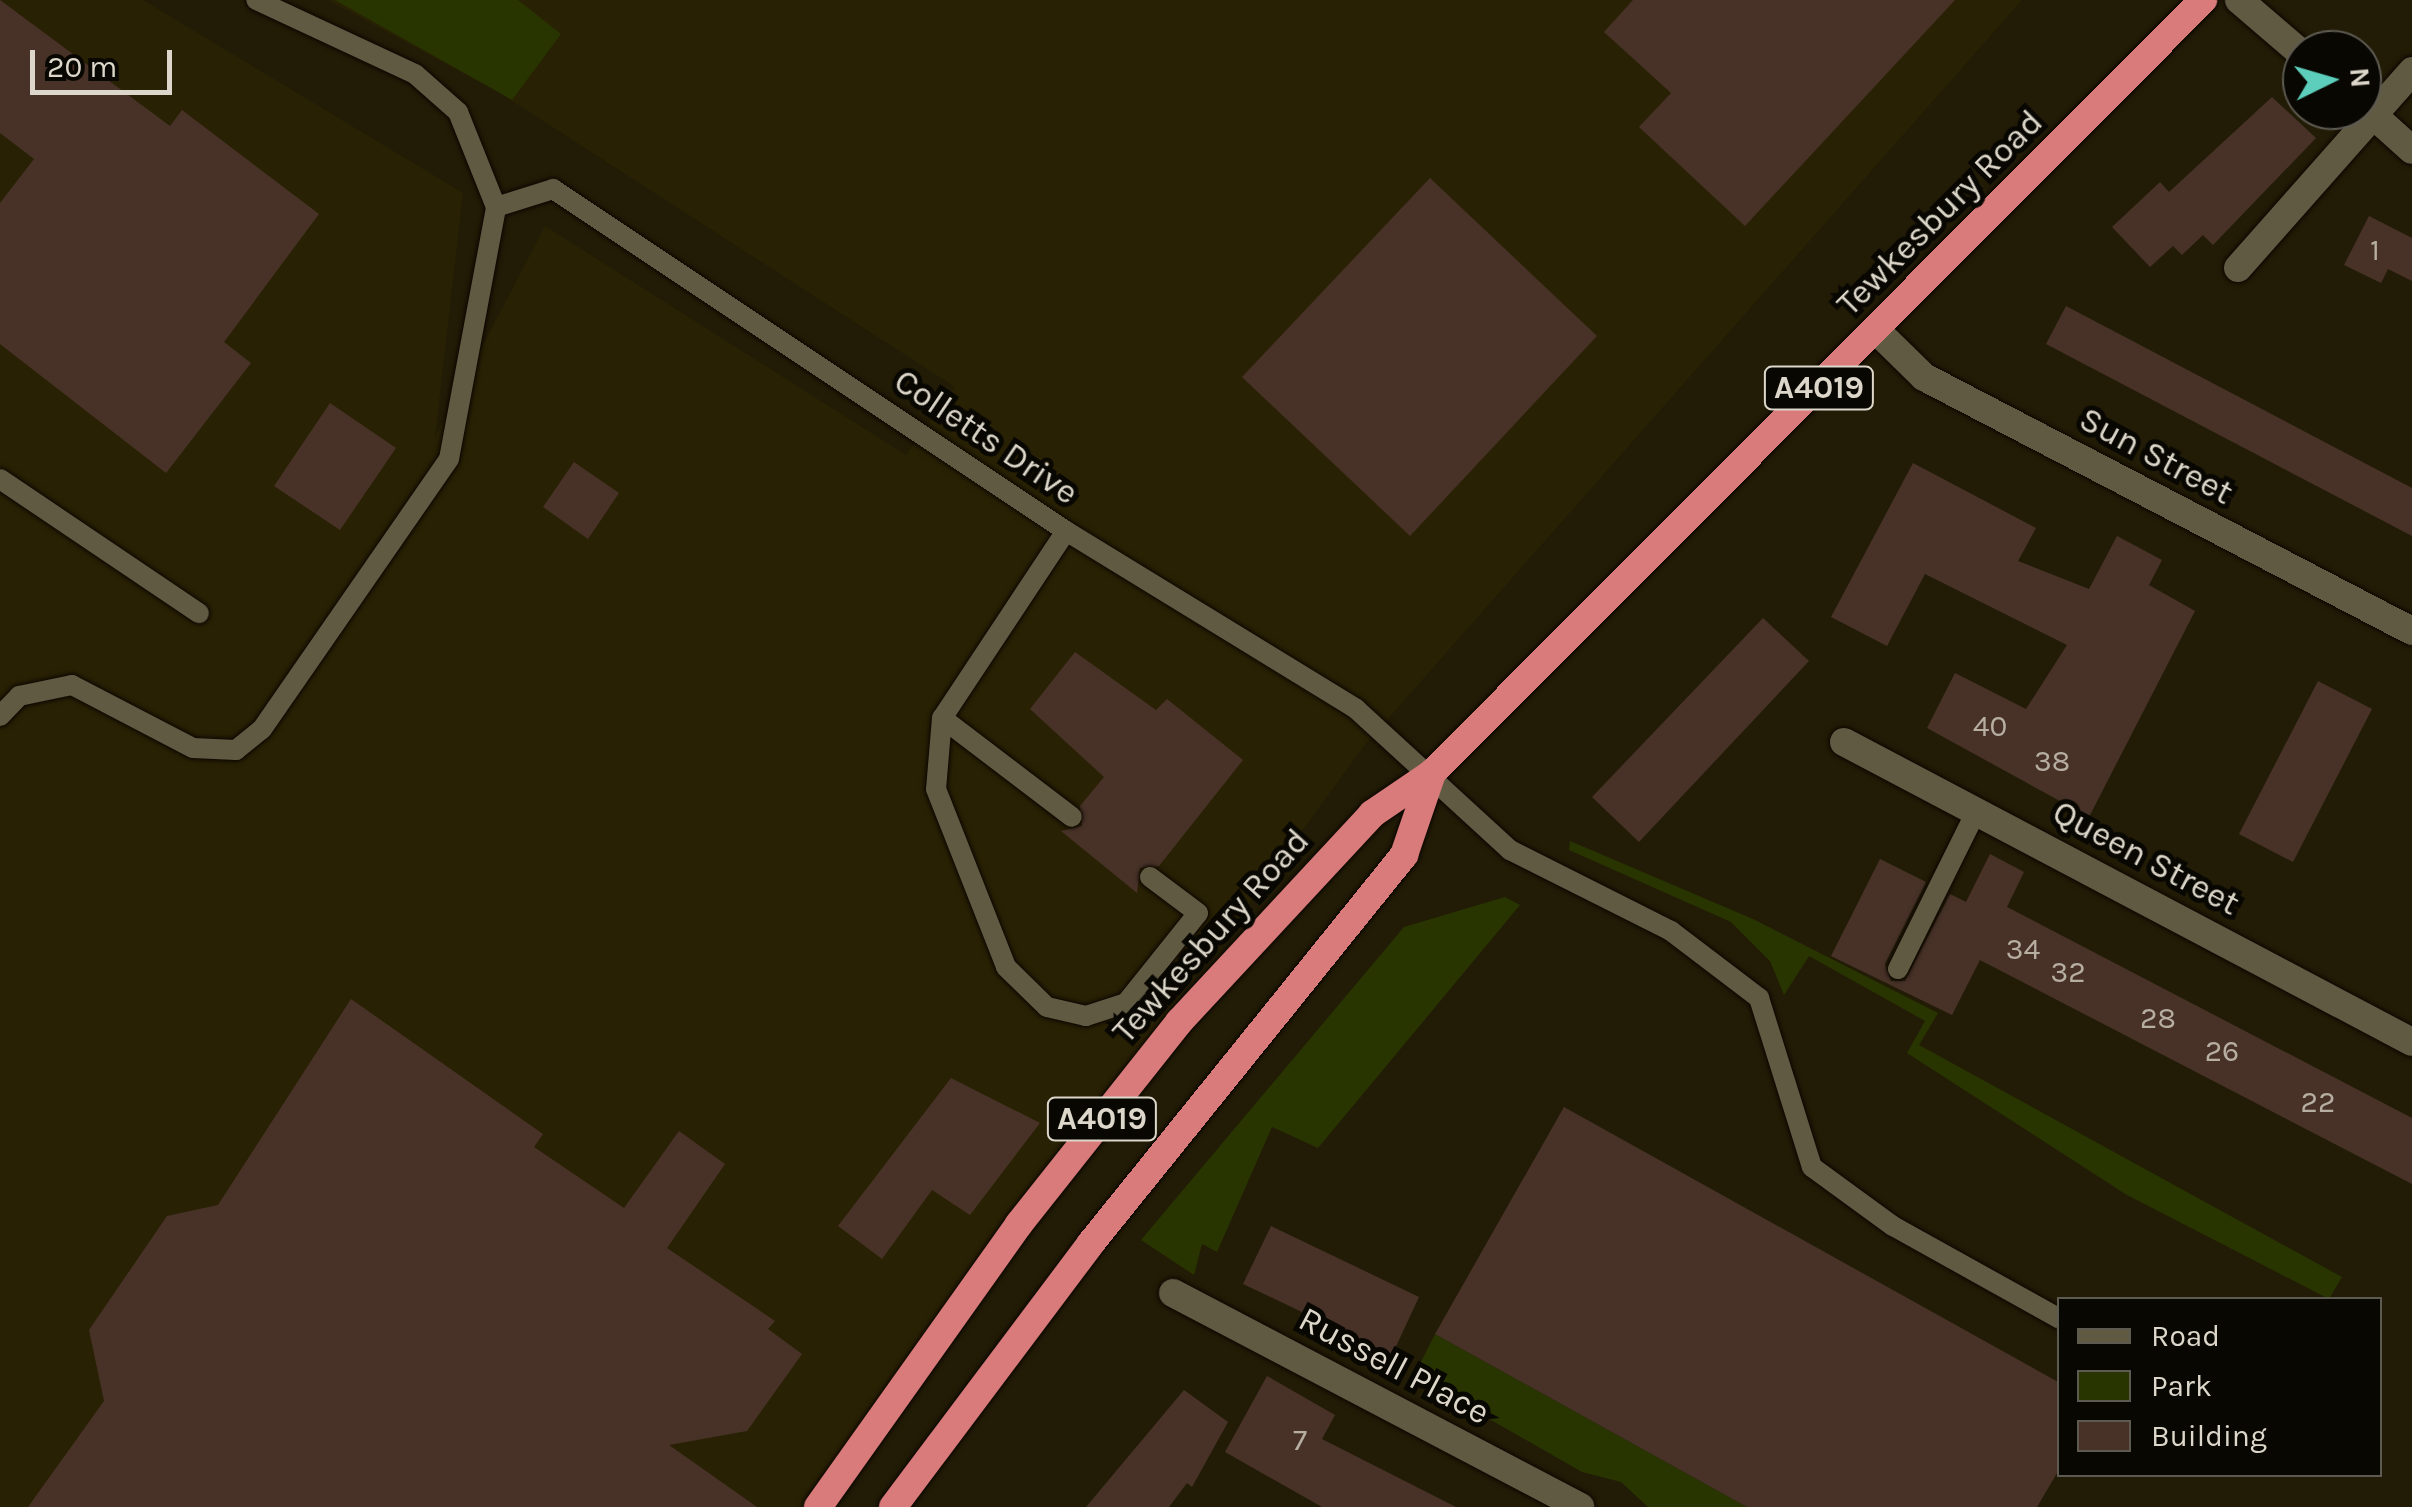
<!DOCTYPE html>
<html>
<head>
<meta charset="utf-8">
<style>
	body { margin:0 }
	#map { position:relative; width:2412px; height:1507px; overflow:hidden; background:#221c06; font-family:Karla,sans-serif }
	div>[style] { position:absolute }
	.built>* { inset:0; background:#292104 }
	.green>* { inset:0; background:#283500 }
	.building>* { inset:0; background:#483228 }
	.roads { filter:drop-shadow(0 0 2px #0c0600) drop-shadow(0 0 2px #0c0600) }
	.service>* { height:20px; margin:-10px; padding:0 10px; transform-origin:10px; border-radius:10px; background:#615a43 }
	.minor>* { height:28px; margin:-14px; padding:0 14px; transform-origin:14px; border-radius:14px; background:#615a43 }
	.trunk>* { height:28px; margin:-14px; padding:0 14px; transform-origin:14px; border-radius:14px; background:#d87b7a }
	span { translate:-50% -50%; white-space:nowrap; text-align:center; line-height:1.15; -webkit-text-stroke:10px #090702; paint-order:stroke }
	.number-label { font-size:30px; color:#b7aea2 }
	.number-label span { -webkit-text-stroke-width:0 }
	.shield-label span { padding:2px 8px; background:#090702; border:2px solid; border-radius:8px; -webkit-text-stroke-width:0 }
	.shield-label { font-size:32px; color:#dcd7ca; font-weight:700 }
	.street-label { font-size:35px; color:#dcd7ca }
	.legend { position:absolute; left:2057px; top:1297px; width:325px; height:180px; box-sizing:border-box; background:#090702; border:2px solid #5d5a52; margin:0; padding:12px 18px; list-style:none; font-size:30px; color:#dcd7ca }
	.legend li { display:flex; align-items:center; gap:20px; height:50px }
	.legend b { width:50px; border:2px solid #5d5a52 }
	.north { position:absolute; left:2282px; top:30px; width:100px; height:100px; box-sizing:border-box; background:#090702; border:2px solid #5d5a52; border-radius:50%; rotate:85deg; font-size:28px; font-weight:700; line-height:40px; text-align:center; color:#dcd7ca }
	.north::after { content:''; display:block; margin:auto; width:35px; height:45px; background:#5ccebb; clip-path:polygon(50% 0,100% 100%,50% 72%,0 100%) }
	.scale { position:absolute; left:30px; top:50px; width:142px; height:45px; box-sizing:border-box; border:5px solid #dcd7ca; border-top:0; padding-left:12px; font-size:30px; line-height:35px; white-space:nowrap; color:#dcd7ca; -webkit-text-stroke:8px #090702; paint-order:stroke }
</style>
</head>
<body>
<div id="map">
	<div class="built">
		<i style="clip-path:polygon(0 0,143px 0,463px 193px,435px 437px,545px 226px,906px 455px,955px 387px,500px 93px,328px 0,2022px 0,1364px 746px,807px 1507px,0 1507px)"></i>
	</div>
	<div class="green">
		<i style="clip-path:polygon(335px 0,518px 0,561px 34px,512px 100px)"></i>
		<i style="clip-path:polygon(1570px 841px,1753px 919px,1938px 1013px,1919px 1045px,2342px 1277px,2329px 1299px,2127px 1195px,1907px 1053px,1925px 1021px,1809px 956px,1784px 995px,1770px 961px,1731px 922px,1569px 850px)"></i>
		<i style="clip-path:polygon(1505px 897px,1520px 905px,1318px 1148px,1272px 1127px,1217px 1252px,1202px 1244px,1194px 1275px,1141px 1240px,1404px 927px)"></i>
		<i style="clip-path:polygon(1435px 1334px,1747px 1507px,1648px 1507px,1621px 1482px,1582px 1472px,1414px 1376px)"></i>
	</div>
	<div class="building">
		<i style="clip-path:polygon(0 0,170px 126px,182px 110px,319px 214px,224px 342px,251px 363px,166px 473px,0 344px,0 203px,34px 159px,0 133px)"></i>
		<i style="clip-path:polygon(1633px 0,1955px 0,1745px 226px,1639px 127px,1671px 93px,1604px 32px)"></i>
		<i style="clip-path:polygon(2272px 97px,2316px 138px,2213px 245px,2203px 235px,2182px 255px,2173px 246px,2150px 267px,2112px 227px,2160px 182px,2169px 192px)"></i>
		<i style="clip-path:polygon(1430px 178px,1597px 336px,1410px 536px,1242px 377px)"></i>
		<i style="clip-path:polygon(2369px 216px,2412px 238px,2412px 281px,2388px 269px,2381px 283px,2344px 265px)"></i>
		<i style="clip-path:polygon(2066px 306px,2412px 488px,2412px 536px,2046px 344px)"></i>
		<i style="clip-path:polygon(330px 403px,396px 448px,340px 530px,274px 486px)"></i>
		<i style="clip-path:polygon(574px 462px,619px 493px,588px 539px,543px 507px)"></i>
		<i style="clip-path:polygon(1913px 463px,2036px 528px,2018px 561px,2089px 589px,2117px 536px,2162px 560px,2149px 585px,2195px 611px,2089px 817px,1927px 728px,1955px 673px,2026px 709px,2067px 645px,1925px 574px,1887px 646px,1831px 617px)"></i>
		<i style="clip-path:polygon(1763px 618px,1809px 661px,1639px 842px,1592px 797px)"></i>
		<i style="clip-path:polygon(1075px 652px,1156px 710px,1167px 699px,1243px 760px,1159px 866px,1140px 868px,1137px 893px,1061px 831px,1082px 826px,1080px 806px,1104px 777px,1030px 709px)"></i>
		<i style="clip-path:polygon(2318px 681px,2372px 709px,2293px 862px,2239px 834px)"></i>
		<i style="clip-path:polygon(1990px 854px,2024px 872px,2007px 907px,2412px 1118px,2412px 1184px,1980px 960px,1952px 1015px,1831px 956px,1880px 859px,1926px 882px,1885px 964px,1891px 981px,1905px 981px,1950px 894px,1966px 902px)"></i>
		<i style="clip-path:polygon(351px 999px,543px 1134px,534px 1147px,624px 1208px,679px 1131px,725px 1164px,667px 1248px,775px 1321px,768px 1329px,802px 1354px,747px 1431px,669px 1445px,757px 1507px,28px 1507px,104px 1401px,89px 1330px,167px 1216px,218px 1205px)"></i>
		<i style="clip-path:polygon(951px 1078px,1040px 1123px,970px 1215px,932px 1190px,882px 1259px,838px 1226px)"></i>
		<i style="clip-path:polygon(1564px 1107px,2060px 1383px,2060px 1468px,2037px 1507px,1747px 1507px,1435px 1334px)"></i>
		<i style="clip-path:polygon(1271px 1226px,1419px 1297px,1392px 1355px,1243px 1284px)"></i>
		<i style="clip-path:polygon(1267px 1376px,1335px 1415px,1322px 1439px,1456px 1507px,1322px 1507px,1225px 1452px)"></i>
		<i style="clip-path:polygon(1184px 1390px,1228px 1422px,1192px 1487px,1187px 1483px,1169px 1507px,1086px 1507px)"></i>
	</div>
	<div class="roads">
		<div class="service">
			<i style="left:496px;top:207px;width:60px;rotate:-17.5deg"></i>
			<i style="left:553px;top:189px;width:617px;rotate:33.69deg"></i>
			<i style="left:1066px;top:531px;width:340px;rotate:31.5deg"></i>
			<i style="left:1356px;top:709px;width:209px;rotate:42.5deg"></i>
			<i style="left:1510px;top:850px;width:180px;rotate:26.7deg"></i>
			<i style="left:1671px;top:931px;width:111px;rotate:37.3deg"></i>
			<i style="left:1759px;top:998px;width:177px;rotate:72.6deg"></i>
			<i style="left:1812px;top:1167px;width:100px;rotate:36.1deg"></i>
			<i style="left:1893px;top:1226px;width:191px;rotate:29.1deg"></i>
			<i style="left:0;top:479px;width:240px;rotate:34deg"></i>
			<i style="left:1066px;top:531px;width:224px;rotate:123.5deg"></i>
			<i style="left:942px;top:718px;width:71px;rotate:94.8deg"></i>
			<i style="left:936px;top:789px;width:191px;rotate:68.5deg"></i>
			<i style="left:1006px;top:967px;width:57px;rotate:44.3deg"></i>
			<i style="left:1047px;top:1007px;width:40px;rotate:13deg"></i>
			<i style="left:1086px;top:1016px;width:42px;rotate:-18deg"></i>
			<i style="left:1126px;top:1003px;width:115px;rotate:-51.3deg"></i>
			<i style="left:1198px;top:913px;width:60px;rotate:-143.1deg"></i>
			<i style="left:0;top:716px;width:28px;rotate:-46deg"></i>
			<i style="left:19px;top:696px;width:54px;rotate:-11.7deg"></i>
			<i style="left:72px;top:685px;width:136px;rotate:27.5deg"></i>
			<i style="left:193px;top:748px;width:43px;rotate:2.7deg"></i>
			<i style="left:236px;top:750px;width:33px;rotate:-39deg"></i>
			<i style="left:262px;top:729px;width:328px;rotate:-55.3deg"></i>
			<i style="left:449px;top:459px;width:256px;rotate:-79.4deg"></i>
			<i style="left:496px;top:207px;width:102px;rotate:-111.8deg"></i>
			<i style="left:458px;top:112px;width:57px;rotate:-138.5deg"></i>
			<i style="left:415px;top:74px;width:175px;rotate:-155deg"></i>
			<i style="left:942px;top:718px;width:163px;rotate:37.3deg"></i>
			<i style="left:1898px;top:969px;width:178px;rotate:-63.6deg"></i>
		</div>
		<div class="minor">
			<i style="left:2239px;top:0;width:83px;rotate:40.6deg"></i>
			<i style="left:2362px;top:105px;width:67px;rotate:42deg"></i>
			<i style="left:2238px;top:268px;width:263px;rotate:-48.5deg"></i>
			<i style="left:1877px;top:331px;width:66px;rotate:44.4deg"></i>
			<i style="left:1924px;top:377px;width:550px;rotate:27.5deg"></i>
			<i style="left:1844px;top:742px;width:642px;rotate:27.84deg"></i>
			<i style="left:1173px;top:1293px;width:460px;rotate:27.7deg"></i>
		</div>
		<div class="trunk">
			<i style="left:818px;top:1507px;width:347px;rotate:-54.6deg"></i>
			<i style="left:1019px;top:1224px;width:258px;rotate:-51.6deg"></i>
			<i style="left:1179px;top:1022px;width:284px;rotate:-47.1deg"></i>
			<i style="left:1372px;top:814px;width:73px;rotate:-34.3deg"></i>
			<i style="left:1432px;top:773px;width:1092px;rotate:-45.07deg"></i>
			<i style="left:893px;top:1507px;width:330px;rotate:-53.1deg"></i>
			<i style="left:1091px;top:1243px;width:499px;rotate:-51.1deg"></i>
			<i style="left:1404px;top:855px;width:87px;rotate:-71.1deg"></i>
		</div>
	</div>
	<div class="number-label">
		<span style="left:2375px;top:250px">1</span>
		<span style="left:1990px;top:726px">40</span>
		<span style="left:2052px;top:761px">38</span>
		<span style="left:2023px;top:949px">34</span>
		<span style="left:2068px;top:972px">32</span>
		<span style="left:2158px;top:1018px">28</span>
		<span style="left:2222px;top:1051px">26</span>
		<span style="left:2318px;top:1102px">22</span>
		<span style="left:1300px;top:1440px">7</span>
	</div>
	<div class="shield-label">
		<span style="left:1819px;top:388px">A4019</span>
		<span style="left:1102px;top:1119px">A4019</span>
	</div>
	<div class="street-label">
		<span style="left:1940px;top:213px;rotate:-45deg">Tewkesbury Road</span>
		<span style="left:986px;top:437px;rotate:34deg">Colletts Drive</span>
		<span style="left:2156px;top:456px;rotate:28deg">Sun Street</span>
		<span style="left:2146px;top:858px;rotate:28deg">Queen Street</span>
		<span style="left:1211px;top:936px;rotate:-48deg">Tewkesbury Road</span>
		<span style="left:1394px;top:1366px;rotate:28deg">Russell Place</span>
	</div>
	<ul class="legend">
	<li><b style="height:12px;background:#615a43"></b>Road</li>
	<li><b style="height:28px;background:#283500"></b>Park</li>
	<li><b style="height:28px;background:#483228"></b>Building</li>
	</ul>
	<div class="north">N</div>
	<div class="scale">20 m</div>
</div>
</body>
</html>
